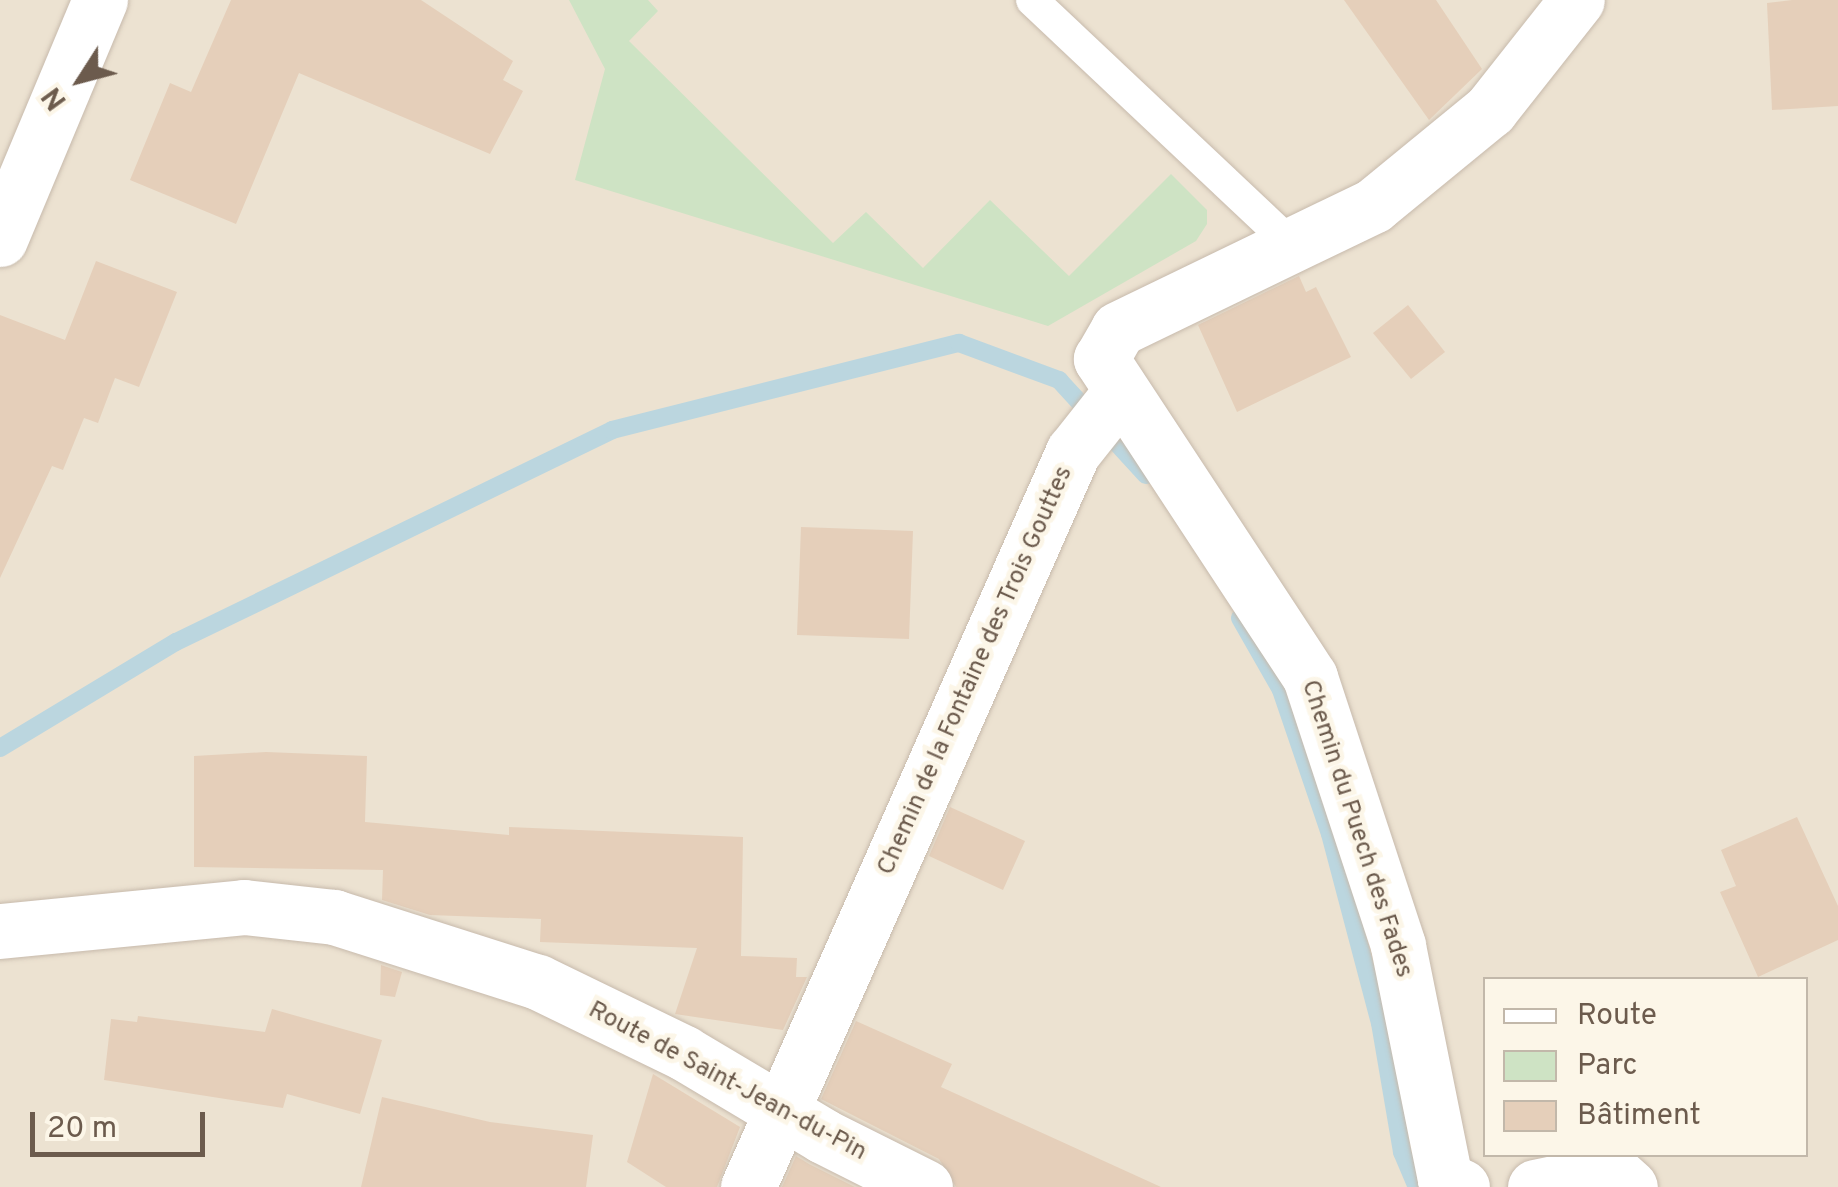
<!DOCTYPE html>
<html>
<head>
<meta charset="utf-8">
<style>
	body { margin:0 }
	#map { position:relative; width:1838px; height:1187px; overflow:hidden; background:#f8f2e3; font-family:Overpass,sans-serif }
	div>[style] { position:absolute }
	.residential>* { inset:0; background:#ece2d1 }
	.green>* { inset:0; background:#cee3c4 }
	.stream>* { height:18px; margin:-9px; padding:0 9px; transform-origin:9px; border-radius:9px; background:#bbd6df }
	.building>* { inset:0; background:#e5cfba }
	.roads { filter:drop-shadow(0 0 2px #c7baac) drop-shadow(0 0 2px #c7baac) }
	.lane>* { height:32px; margin:-16px; padding:0 16px; transform-origin:16px; border-radius:16px; background:#fff }
	.street>* { height:55px; margin:-27.5px; padding:0 27.5px; transform-origin:27.5px; border-radius:27.5px; background:#fff }
	.secondary>* { height:55px; margin:-27.5px; padding:0 27.5px; transform-origin:27.5px; border-radius:27.5px; background:#fff }
	span { translate:-50% -50%; white-space:nowrap; text-align:center; line-height:1.15; -webkit-text-stroke:9px #fcf6e8; paint-order:stroke }
	.street-label { font-size:25px; color:#6c5b4d }
	.legend { position:absolute; left:1483px; top:977px; width:325px; height:180px; box-sizing:border-box; background:#fcf6e8; border:2px solid #c2b8aa; margin:0; padding:12px 18px; list-style:none; font-size:30px; color:#6c5b4d }
	.legend li { display:flex; align-items:center; gap:20px; height:50px }
	.legend b { width:50px; border:2px solid #c2b8aa }
	.north { position:absolute; left:30px; top:30px; width:100px; height:100px; -webkit-text-stroke:8px #fcf6e8; paint-order:stroke; rotate:234deg; font-size:28px; font-weight:700; line-height:40px; text-align:center; color:#6c5b4d }
	.north::after { content:''; display:block; margin:auto; width:35px; height:45px; background:#6c5b4d; clip-path:polygon(50% 0,100% 100%,50% 72%,0 100%) }
	.scale { position:absolute; left:30px; top:1112px; width:175px; height:45px; box-sizing:border-box; border:5px solid #6c5b4d; border-top:0; padding-left:12px; font-size:30px; line-height:35px; white-space:nowrap; color:#6c5b4d; -webkit-text-stroke:8px #fcf6e8; paint-order:stroke }
</style>
</head>
<body>
<div id="map">
	<div class="residential">
		<i style="clip-path:polygon(evenodd,0 0,1838px 0,1838px 1187px,0 1187px,0 0,1486px 980px,1806px 980px,1806px 1154px,1486px 1154px,1486px 980px)"></i>
	</div>
	<div class="green">
		<i style="clip-path:polygon(569px 0,648px 0,658px 11px,629px 41px,833px 243px,866px 212px,923px 268px,990px 200px,1069px 276px,1171px 174px,1207px 210px,1207px 224px,1196px 241px,1048px 326px,575px 180px,605px 69px)"></i>
	</div>
	<div class="stream">
		<i style="left:1240px;top:618px;width:83px;rotate:60.3deg"></i>
		<i style="left:1281px;top:690px;width:152px;rotate:71.2deg"></i>
		<i style="left:1330px;top:834px;width:196px;rotate:75.2deg"></i>
		<i style="left:1380px;top:1023px;width:131px;rotate:80.3deg"></i>
		<i style="left:1402px;top:1152px;width:38px;rotate:67deg"></i>
		<i style="left:0;top:748px;width:205px;rotate:-31.1deg"></i>
		<i style="left:176px;top:642px;width:485px;rotate:-25.9deg"></i>
		<i style="left:612px;top:430px;width:358px;rotate:-14.1deg"></i>
		<i style="left:959px;top:343px;width:107px;rotate:20.3deg"></i>
		<i style="left:1059px;top:380px;width:129px;rotate:47.5deg"></i>
	</div>
	<div class="building">
		<i style="clip-path:polygon(231px 0,421px 0,513px 61px,503px 80px,523px 91px,490px 154px,299px 73px,236px 224px,130px 180px,170px 83px,191px 92px)"></i>
		<i style="clip-path:polygon(1344px 0,1436px 0,1482px 69px,1429px 120px)"></i>
		<i style="clip-path:polygon(1792px 0,1838px 0,1838px 106px,1772px 110px,1767px 3px)"></i>
		<i style="clip-path:polygon(96px 261px,177px 292px,139px 387px,115px 378px,98px 423px,84px 418px,63px 470px,52px 466px,0 578px,0 315px,65px 340px)"></i>
		<i style="clip-path:polygon(1299px 276px,1306px 292px,1316px 287px,1351px 357px,1237px 412px,1198px 325px)"></i>
		<i style="clip-path:polygon(1408px 305px,1445px 352px,1411px 379px,1373px 333px)"></i>
		<i style="clip-path:polygon(801px 527px,913px 531px,909px 639px,797px 635px)"></i>
		<i style="clip-path:polygon(266px 752px,367px 756px,365px 822px,509px 835px,509px 827px,743px 837px,741px 956px,797px 958px,796px 977px,807px 977px,783px 1030px,675px 1014px,697px 948px,540px 942px,541px 919px,430px 915px,382px 900px,383px 870px,194px 867px,194px 756px)"></i>
		<i style="clip-path:polygon(950px 807px,1025px 841px,1003px 890px,929px 856px)"></i>
		<i style="clip-path:polygon(1797px 817px,1838px 906px,1838px 940px,1758px 977px,1720px 892px,1736px 886px,1721px 850px)"></i>
		<i style="clip-path:polygon(381px 965px,402px 972px,395px 997px,380px 995px)"></i>
		<i style="clip-path:polygon(272px 1009px,382px 1040px,360px 1114px,287px 1094px,283px 1108px,104px 1080px,111px 1019px,137px 1022px,138px 1016px,265px 1032px)"></i>
		<i style="clip-path:polygon(856px 1021px,952px 1064px,941px 1087px,1161px 1187px,956px 1187px,939px 1159px,821px 1099px)"></i>
		<i style="clip-path:polygon(653px 1074px,740px 1127px,717px 1187px,666px 1187px,627px 1162px)"></i>
		<i style="clip-path:polygon(382px 1097px,490px 1122px,593px 1135px,586px 1187px,361px 1187px)"></i>
		<i style="clip-path:polygon(796px 1156px,809px 1164px,855px 1187px,782px 1187px)"></i>
	</div>
	<div class="roads">
		<div class="lane">
			<i style="left:1032px;top:0;width:357px;rotate:43.3deg"></i>
		</div>
		<div class="street">
			<i style="left:0;top:239px;width:259px;rotate:-67.3deg"></i>
			<i style="left:748px;top:1187px;width:804px;rotate:-66.15deg"></i>
			<i style="left:1073px;top:452px;width:74px;rotate:-51.6deg"></i>
			<i style="left:1462px;top:1187px;width:19px;rotate:-155deg"></i>
			<i style="left:1445px;top:1179px;width:239px;rotate:-101.4deg"></i>
			<i style="left:1398px;top:945px;width:282px;rotate:-108.2deg"></i>
			<i style="left:1310px;top:677px;width:381px;rotate:-123.3deg"></i>
			<i style="left:1101px;top:359px;width:34px;rotate:-60deg"></i>
			<i style="left:1118px;top:329px;width:284px;rotate:-25.8deg"></i>
			<i style="left:1374px;top:205px;width:150px;rotate:-39.3deg"></i>
			<i style="left:1490px;top:110px;width:140px;rotate:-51.7deg"></i>
			<i style="left:1535px;top:1187px;width:79px;rotate:-11.7deg"></i>
			<i style="left:1612px;top:1171px;width:24px;rotate:42deg"></i>
		</div>
		<div class="secondary">
			<i style="left:0;top:931px;width:245px;rotate:-5.6deg"></i>
			<i style="left:244px;top:907px;width:91px;rotate:6.3deg"></i>
			<i style="left:334px;top:917px;width:214px;rotate:17.7deg"></i>
			<i style="left:538px;top:982px;width:162px;rotate:25.9deg"></i>
			<i style="left:684px;top:1053px;width:162px;rotate:30.8deg"></i>
			<i style="left:823px;top:1136px;width:114px;rotate:26.6deg"></i>
		</div>
	</div>
	<div class="street-label">
		<span style="left:976px;top:671px;rotate:-66deg">Chemin de la Fontaine des Trois Gouttes</span>
		<span style="left:1356px;top:829px;rotate:72deg">Chemin du Puech des Fades</span>
		<span style="left:727px;top:1082px;rotate:28deg">Route de Saint-Jean-du-Pin</span>
	</div>
	<ul class="legend">
	<li><b style="height:12px;background:#fff"></b>Route</li>
	<li><b style="height:28px;background:#cee3c4"></b>Parc</li>
	<li><b style="height:28px;background:#e5cfba"></b>Bâtiment</li>
	</ul>
	<div class="north">N</div>
	<div class="scale">20 m</div>
</div>
</body>
</html>
